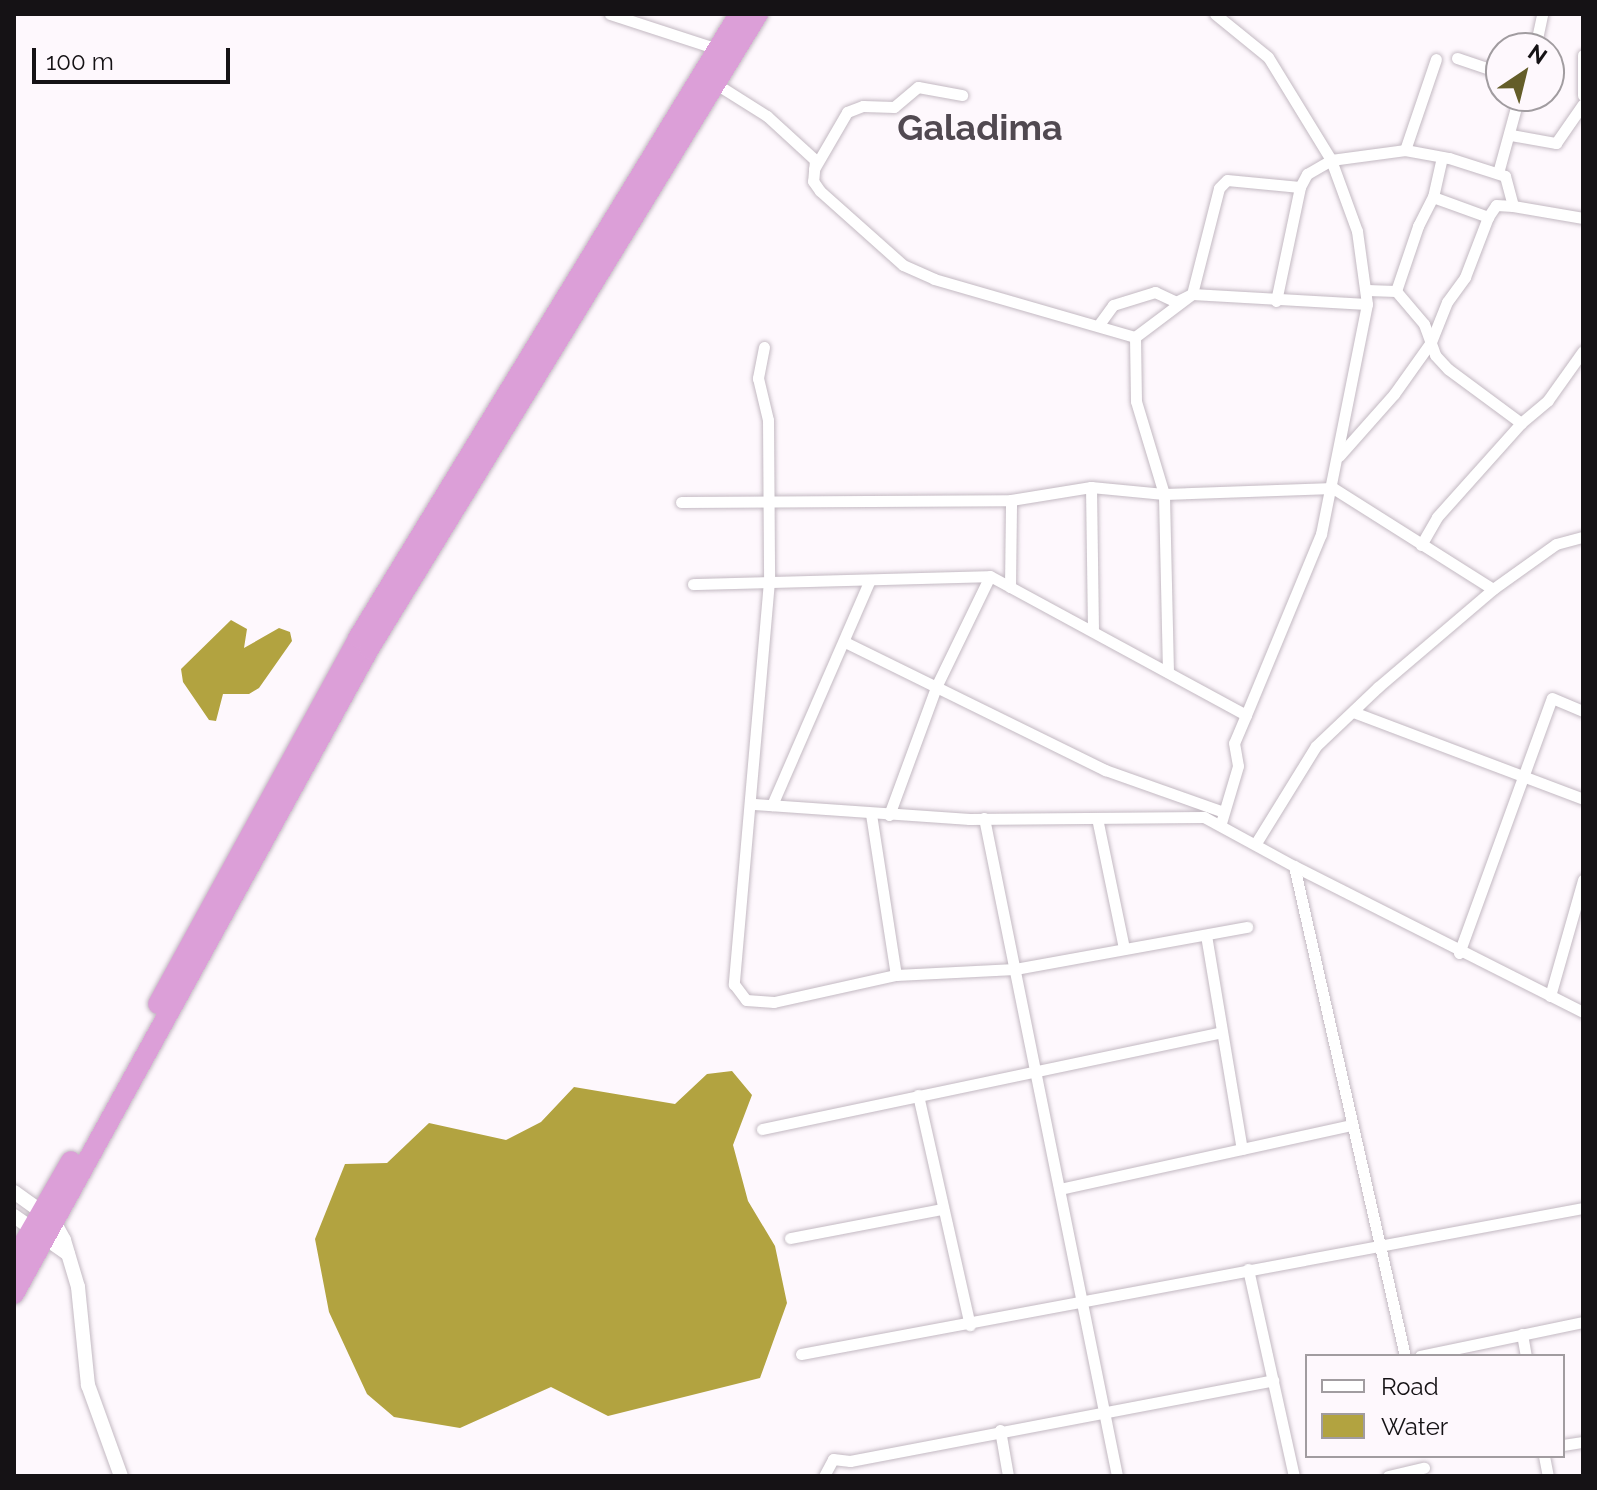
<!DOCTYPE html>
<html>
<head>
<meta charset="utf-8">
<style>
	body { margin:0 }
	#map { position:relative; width:1597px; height:1490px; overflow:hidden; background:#fef8fd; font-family:Raleway,sans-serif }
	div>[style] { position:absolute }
	.water>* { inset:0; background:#b2a340 }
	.roads { filter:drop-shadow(0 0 2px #c3b9c2) drop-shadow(0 0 2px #c3b9c2) }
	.minor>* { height:11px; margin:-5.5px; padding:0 5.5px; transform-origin:5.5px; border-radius:5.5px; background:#fff }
	.tertiary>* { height:14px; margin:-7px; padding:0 7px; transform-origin:7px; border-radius:7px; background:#fff }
	.trunk>* { height:20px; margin:-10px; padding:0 10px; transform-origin:10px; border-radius:10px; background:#dc9fd8 }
	span { translate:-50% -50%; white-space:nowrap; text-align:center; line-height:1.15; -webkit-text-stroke:6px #fef8fd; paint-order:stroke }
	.district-label { font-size:36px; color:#514951; font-weight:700 }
	.frame { position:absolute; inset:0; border:16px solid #151215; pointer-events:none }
	.legend { position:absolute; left:1305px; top:1354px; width:260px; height:104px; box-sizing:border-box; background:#fef8fd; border:2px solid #a19ca0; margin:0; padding:10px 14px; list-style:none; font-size:24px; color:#151215 }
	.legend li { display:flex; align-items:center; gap:16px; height:40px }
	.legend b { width:40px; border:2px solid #a19ca0 }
	.north { position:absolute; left:1485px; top:32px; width:80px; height:80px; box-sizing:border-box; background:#fef8fd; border:2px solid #a19ca0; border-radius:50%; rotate:35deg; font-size:22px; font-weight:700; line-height:32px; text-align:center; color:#151215 }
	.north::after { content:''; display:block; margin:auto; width:28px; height:36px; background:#645d29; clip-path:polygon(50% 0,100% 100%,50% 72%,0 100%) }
	.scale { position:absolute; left:32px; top:48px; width:198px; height:36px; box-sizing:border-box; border:4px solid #151215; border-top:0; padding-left:10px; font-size:24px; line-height:28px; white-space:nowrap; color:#151215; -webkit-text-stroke:6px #fef8fd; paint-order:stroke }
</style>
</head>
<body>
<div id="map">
	<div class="water">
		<i style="clip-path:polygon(231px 620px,247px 629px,244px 648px,279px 628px,290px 632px,292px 641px,259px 688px,249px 694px,223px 694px,216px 721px,209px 720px,183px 682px,181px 669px)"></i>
		<i style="clip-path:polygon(732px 1071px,752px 1095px,733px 1145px,748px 1201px,775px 1246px,787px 1303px,760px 1378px,608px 1416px,551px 1387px,460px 1428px,394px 1417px,367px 1394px,329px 1312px,315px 1239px,345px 1164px,387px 1163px,429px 1123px,506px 1140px,541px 1122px,574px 1087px,675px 1104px,707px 1074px)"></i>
	</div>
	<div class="roads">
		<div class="minor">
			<i style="left:610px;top:14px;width:114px;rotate:18deg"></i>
			<i style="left:1215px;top:14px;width:68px;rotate:39.1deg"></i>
			<i style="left:1268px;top:57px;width:121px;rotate:58.5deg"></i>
			<i style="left:1331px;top:160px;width:76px;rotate:69.9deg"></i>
			<i style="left:1357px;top:231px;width:74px;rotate:82.2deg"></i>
			<i style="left:1367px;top:304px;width:235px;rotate:101.3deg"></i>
			<i style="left:1321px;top:534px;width:196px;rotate:112.5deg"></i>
			<i style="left:1535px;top:48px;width:35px;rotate:-78deg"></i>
			<i style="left:1583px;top:55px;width:40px;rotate:90deg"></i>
			<i style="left:1457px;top:58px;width:46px;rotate:18.8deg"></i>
			<i style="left:713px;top:82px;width:64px;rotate:32.2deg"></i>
			<i style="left:767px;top:116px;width:65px;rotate:42.5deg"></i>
			<i style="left:815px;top:160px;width:21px;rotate:95deg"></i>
			<i style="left:813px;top:181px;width:12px;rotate:55deg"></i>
			<i style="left:820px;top:191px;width:111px;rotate:41.7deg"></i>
			<i style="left:903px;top:265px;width:34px;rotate:24deg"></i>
			<i style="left:934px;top:279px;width:209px;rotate:16.1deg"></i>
			<i style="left:1511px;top:135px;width:46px;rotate:10.1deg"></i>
			<i style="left:1556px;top:143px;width:47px;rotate:-55.3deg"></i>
			<i style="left:1405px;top:150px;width:96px;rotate:-71.2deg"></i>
			<i style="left:814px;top:169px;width:66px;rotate:-59.9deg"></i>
			<i style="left:847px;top:112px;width:17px;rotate:-21deg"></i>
			<i style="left:863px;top:106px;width:31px;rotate:2deg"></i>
			<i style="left:894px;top:107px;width:31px;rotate:-40deg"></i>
			<i style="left:918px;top:87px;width:45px;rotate:10.3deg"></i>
			<i style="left:1498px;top:173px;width:80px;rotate:-74.7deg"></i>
			<i style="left:1433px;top:197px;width:41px;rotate:-77.3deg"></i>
			<i style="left:1367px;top:290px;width:29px;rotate:2deg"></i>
			<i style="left:1396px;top:291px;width:43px;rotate:49.7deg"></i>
			<i style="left:1424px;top:324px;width:33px;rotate:70deg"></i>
			<i style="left:1435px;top:355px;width:19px;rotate:47deg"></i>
			<i style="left:1448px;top:369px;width:91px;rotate:36.5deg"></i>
			<i style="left:1396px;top:291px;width:69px;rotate:-71.3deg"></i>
			<i style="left:1418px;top:226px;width:33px;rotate:-63deg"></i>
			<i style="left:1433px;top:197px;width:59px;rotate:20deg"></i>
			<i style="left:1276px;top:301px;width:116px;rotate:-78.1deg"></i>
			<i style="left:1300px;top:187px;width:15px;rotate:-62deg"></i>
			<i style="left:1307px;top:174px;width:28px;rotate:-30deg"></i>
			<i style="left:1331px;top:160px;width:75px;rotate:-7.7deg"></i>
			<i style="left:1405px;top:150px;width:45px;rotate:10.3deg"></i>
			<i style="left:1449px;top:158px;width:59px;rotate:17.8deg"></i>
			<i style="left:1505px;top:176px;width:31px;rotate:75deg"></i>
			<i style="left:1513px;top:206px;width:71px;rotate:9.7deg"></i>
			<i style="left:1100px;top:323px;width:22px;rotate:-54deg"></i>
			<i style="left:1113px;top:305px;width:44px;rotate:-17.2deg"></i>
			<i style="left:1155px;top:292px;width:23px;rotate:25deg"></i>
			<i style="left:1176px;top:302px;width:18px;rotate:-27deg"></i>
			<i style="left:1192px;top:294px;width:175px;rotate:3.3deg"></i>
			<i style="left:764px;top:347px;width:32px;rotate:101deg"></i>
			<i style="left:758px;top:378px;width:43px;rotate:76.6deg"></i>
			<i style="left:768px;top:420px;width:161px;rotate:89.6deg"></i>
			<i style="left:769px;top:581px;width:405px;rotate:95deg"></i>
			<i style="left:734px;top:984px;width:20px;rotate:53deg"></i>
			<i style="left:746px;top:1000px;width:28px;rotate:4deg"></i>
			<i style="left:774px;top:1002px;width:125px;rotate:-12.5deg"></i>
			<i style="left:896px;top:975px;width:119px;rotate:-2.9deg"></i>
			<i style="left:1015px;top:969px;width:236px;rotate:-10.3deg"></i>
			<i style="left:1339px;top:456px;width:83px;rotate:-48.4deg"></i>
			<i style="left:1394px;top:394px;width:64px;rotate:-54.6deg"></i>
			<i style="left:1431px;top:342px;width:43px;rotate:-68.2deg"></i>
			<i style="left:1447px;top:302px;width:31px;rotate:-54deg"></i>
			<i style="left:1465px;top:277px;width:64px;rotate:-69deg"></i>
			<i style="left:1488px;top:217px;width:14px;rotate:-56deg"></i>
			<i style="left:1496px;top:205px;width:17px;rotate:3deg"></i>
			<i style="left:1091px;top:487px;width:144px;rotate:89.2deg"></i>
			<i style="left:681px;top:502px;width:330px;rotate:-0.3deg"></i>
			<i style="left:1011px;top:500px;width:81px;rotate:-9.2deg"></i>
			<i style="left:1091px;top:487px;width:73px;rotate:5.5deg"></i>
			<i style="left:1164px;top:494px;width:169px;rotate:-2deg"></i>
			<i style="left:1333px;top:488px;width:189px;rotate:32.3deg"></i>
			<i style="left:1421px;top:545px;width:32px;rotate:-60deg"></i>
			<i style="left:1437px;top:517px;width:126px;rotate:-48.2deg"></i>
			<i style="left:1521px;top:423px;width:35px;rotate:-40deg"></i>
			<i style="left:1548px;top:400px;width:60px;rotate:-54.5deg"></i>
			<i style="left:693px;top:584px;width:297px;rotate:-1.5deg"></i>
			<i style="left:1010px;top:587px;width:87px;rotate:-89.3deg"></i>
			<i style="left:845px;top:642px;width:290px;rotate:26.2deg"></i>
			<i style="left:1105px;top:770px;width:123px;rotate:19.5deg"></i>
			<i style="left:1168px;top:672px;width:178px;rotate:-91.3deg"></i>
			<i style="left:1164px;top:494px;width:97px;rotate:-106.8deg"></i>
			<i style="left:1136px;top:401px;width:64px;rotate:-90.9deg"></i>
			<i style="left:1135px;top:337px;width:71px;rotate:-37deg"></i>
			<i style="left:1192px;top:294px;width:109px;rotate:-75.7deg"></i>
			<i style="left:1219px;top:188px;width:11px;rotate:-45deg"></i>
			<i style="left:1227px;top:180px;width:73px;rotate:5.5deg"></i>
			<i style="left:1356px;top:713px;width:243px;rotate:20.7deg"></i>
			<i style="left:754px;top:804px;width:216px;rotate:4deg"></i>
			<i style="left:969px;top:819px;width:235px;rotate:-0.5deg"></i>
			<i style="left:1204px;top:817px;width:102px;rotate:28.6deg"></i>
			<i style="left:1294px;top:866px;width:502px;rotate:77.24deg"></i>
			<i style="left:772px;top:805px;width:245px;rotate:-66.5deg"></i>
			<i style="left:871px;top:814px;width:163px;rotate:81.2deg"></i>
			<i style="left:889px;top:815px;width:136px;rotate:-69.8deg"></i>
			<i style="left:936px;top:687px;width:123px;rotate:-64.1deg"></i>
			<i style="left:990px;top:576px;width:291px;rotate:28.5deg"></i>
			<i style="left:1246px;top:715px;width:30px;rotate:113deg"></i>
			<i style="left:1234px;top:743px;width:23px;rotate:80deg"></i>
			<i style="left:1238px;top:766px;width:59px;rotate:106.6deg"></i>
			<i style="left:984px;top:818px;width:671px;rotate:78.57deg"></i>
			<i style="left:1097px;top:818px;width:133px;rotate:78.3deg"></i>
			<i style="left:1256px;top:843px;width:114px;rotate:-58.3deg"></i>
			<i style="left:1316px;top:746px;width:86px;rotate:-43.6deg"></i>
			<i style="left:1378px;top:687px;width:151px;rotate:-40.4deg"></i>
			<i style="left:1493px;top:589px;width:77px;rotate:-35.5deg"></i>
			<i style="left:1556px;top:544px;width:28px;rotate:-15deg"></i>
			<i style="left:1294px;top:866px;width:324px;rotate:26.8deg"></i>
			<i style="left:1206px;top:935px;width:217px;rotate:80.5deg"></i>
			<i style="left:1459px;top:953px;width:271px;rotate:-70deg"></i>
			<i style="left:1552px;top:698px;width:34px;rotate:23deg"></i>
			<i style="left:1550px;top:996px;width:121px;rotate:-74.1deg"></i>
			<i style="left:918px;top:1095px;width:236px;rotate:77.3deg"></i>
			<i style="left:762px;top:1129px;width:467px;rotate:-11.9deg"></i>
			<i style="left:1060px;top:1189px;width:298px;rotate:-12.4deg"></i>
			<i style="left:790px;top:1238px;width:155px;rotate:-10.8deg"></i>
			<i style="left:1248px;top:1269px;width:212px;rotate:77.5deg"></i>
			<i style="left:1522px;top:1334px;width:22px;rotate:80deg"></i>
			<i style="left:801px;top:1354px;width:796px;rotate:-10.58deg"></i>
			<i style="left:1420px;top:1356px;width:167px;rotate:-11.8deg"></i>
			<i style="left:1000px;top:1430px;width:47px;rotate:80.1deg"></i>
			<i style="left:1563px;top:1445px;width:20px;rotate:-9deg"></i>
			<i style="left:1544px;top:1456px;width:20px;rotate:79deg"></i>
			<i style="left:824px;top:1476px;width:19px;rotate:-62deg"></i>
			<i style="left:833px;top:1459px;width:17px;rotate:7deg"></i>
			<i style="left:850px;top:1461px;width:431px;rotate:-10.8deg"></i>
			<i style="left:1388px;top:1476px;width:37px;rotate:-13deg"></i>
		</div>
		<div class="tertiary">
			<i style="left:14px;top:1192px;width:48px;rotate:35.7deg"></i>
			<i style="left:53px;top:1220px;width:23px;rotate:61deg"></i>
			<i style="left:64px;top:1240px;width:49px;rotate:73.4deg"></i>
			<i style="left:78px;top:1287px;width:99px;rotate:84.2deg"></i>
			<i style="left:88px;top:1385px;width:97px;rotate:70.1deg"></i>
			<i style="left:14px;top:1216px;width:66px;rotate:35.1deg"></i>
		</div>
		<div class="trunk">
			<i style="left:158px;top:1004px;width:417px;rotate:-61.3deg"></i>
			<i style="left:358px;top:638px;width:731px;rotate:-58.59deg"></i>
			<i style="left:14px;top:1260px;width:114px;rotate:-60.1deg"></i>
			<i style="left:14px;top:1294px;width:736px;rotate:-61.17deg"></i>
			<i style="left:369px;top:649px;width:745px;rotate:-58.51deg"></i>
		</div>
	</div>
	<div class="district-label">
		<span style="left:980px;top:128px">Galadima</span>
	</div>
	<div class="frame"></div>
	<ul class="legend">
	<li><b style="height:10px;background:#fff"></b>Road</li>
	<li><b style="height:22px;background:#b2a340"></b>Water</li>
	</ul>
	<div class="north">N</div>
	<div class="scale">100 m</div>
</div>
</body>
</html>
